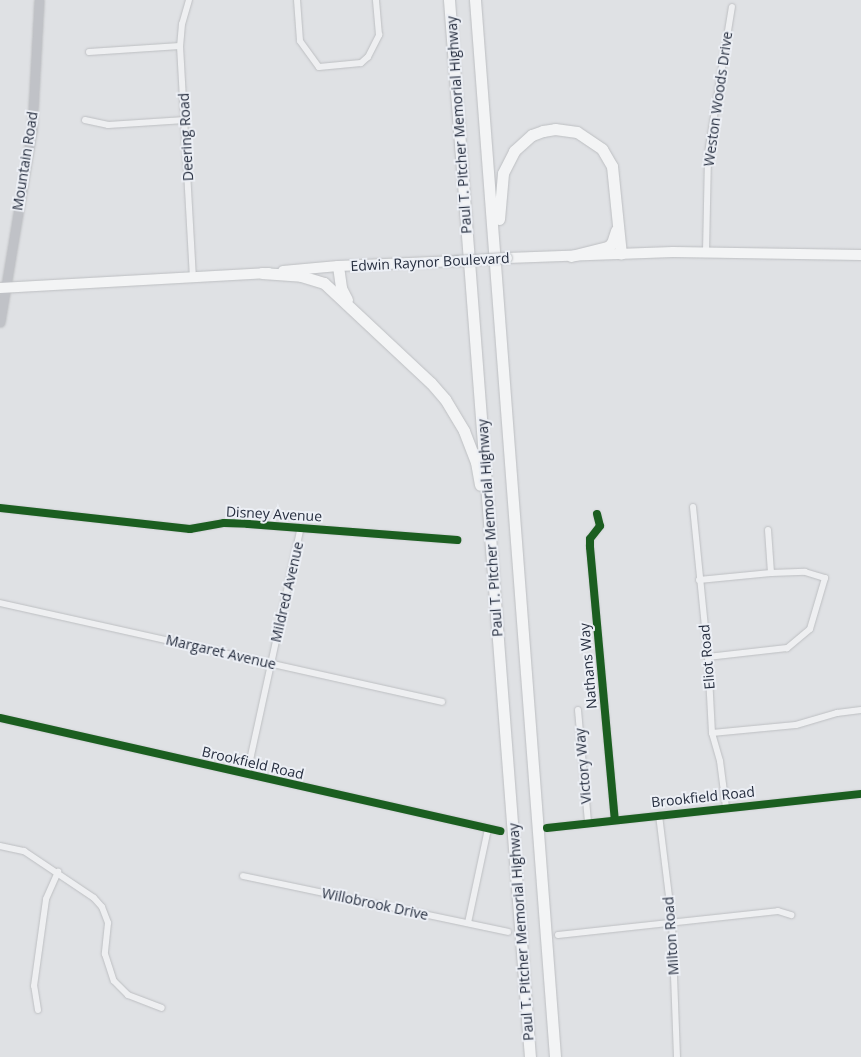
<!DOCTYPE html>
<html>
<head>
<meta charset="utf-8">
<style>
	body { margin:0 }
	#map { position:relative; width:861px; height:1057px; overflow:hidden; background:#dfe1e4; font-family:"Open Sans",sans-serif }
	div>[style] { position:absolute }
	.roads { filter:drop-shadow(0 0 1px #bdbfc2) drop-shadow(0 0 1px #bdbfc2) }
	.street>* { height:6px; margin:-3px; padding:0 3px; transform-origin:3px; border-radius:3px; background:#eeeff1 }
	.secondary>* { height:9px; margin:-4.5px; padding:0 4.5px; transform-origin:4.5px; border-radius:4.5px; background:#c0c2c7 }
	.primary>* { height:10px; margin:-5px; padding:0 5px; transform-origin:5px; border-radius:5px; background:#f3f4f5 }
	.highway>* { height:11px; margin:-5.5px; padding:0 5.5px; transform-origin:5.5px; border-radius:5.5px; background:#f3f4f5 }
	.bridges { filter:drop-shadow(0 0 1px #bbbec2) drop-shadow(0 0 1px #bbbec2) }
	.primary-bridge>* { height:10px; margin:-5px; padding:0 5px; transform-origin:5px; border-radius:5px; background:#f3f4f5 }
	.cycleway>* { height:8px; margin:-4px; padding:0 4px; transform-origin:4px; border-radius:4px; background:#1b5e20 }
	span { translate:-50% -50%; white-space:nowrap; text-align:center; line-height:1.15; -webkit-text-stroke:4px #eceff5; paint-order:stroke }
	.street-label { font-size:14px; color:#252d3e }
</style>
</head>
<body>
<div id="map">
	<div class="roads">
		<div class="street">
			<i style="left:189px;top:0;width:25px;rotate:106deg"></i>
			<i style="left:182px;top:24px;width:22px;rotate:95deg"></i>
			<i style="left:180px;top:46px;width:230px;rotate:86.8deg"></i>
			<i style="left:297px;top:0;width:41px;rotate:85.8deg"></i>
			<i style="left:300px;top:41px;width:32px;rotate:54deg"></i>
			<i style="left:319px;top:67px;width:42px;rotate:-5.4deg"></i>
			<i style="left:361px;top:63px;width:9px;rotate:-41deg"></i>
			<i style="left:368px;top:57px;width:25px;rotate:-63deg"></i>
			<i style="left:379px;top:35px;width:35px;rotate:-95deg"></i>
			<i style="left:89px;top:52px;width:91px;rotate:-3.8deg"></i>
			<i style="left:85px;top:120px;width:24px;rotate:12deg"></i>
			<i style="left:108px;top:125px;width:77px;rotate:-3.7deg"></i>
			<i style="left:706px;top:252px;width:99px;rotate:-88.8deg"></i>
			<i style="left:708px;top:153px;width:148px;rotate:-80.7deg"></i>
			<i style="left:693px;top:507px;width:151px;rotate:84.3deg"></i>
			<i style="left:708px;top:657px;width:76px;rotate:87deg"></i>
			<i style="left:712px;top:733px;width:29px;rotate:74deg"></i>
			<i style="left:720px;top:761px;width:46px;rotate:82.6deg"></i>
			<i style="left:0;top:508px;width:191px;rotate:6.3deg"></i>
			<i style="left:190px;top:529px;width:35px;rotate:-10deg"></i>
			<i style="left:224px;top:523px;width:24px;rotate:2deg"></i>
			<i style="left:248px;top:524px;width:210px;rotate:4.4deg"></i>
			<i style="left:597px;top:514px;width:12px;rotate:76deg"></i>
			<i style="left:600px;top:526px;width:16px;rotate:128deg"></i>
			<i style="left:590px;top:539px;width:8px;rotate:90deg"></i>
			<i style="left:590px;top:547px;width:274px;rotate:84.8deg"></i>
			<i style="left:768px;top:530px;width:43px;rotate:86deg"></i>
			<i style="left:699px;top:580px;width:72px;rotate:-5.6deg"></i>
			<i style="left:771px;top:573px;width:34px;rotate:-2deg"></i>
			<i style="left:805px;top:572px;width:21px;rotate:17deg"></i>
			<i style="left:825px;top:578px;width:53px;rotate:106.4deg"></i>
			<i style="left:810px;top:629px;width:30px;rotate:140deg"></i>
			<i style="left:787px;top:648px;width:80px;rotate:173.5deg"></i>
			<i style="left:0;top:603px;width:453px;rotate:12.6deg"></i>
			<i style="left:578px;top:710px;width:113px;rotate:84.9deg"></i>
			<i style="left:0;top:718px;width:513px;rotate:12.73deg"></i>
			<i style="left:712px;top:733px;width:84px;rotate:-5.4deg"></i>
			<i style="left:796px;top:725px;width:43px;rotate:-16.3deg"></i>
			<i style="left:837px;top:713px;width:24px;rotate:-7deg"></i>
			<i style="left:247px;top:774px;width:253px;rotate:-77.7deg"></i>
			<i style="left:659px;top:815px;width:107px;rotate:83deg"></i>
			<i style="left:672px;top:921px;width:136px;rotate:87.9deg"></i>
			<i style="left:547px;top:828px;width:316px;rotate:-6.2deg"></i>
			<i style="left:0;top:846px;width:25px;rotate:12deg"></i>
			<i style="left:24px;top:851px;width:84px;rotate:33.9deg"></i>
			<i style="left:94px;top:898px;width:12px;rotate:48deg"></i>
			<i style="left:102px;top:907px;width:17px;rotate:69deg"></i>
			<i style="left:108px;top:923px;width:31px;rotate:96deg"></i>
			<i style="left:105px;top:954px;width:28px;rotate:72deg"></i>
			<i style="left:114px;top:981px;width:20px;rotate:45deg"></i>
			<i style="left:128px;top:995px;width:36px;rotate:21deg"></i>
			<i style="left:243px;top:876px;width:271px;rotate:11.9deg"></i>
			<i style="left:468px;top:923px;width:96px;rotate:-78deg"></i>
			<i style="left:558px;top:935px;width:221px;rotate:-6.2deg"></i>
			<i style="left:778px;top:911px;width:14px;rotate:17deg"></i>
			<i style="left:38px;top:1010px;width:24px;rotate:-99deg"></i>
			<i style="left:34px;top:986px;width:88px;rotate:-82.1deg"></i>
			<i style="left:46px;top:899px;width:30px;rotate:-66deg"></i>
		</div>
		<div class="secondary">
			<i style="left:0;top:322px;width:196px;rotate:-80.6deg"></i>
			<i style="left:32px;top:129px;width:129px;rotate:-86.9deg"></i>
		</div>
		<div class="primary">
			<i style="left:507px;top:258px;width:166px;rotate:-2.1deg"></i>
			<i style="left:673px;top:252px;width:188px;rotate:0.9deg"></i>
			<i style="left:283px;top:271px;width:55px;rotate:-5.2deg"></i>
			<i style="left:338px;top:266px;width:119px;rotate:-2.4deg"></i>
			<i style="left:0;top:288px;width:269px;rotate:-3.2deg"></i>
		</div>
		<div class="highway">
			<i style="left:449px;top:0;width:1060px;rotate:85.62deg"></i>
			<i style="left:475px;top:0;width:1060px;rotate:85.67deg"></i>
			<i style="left:499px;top:219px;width:46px;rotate:-85deg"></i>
			<i style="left:503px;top:173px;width:25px;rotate:-63deg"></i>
			<i style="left:514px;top:151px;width:24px;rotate:-42deg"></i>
			<i style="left:532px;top:135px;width:12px;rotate:-20deg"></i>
			<i style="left:543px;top:131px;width:12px;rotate:-9deg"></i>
			<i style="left:555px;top:129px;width:22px;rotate:8deg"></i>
			<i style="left:577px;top:132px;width:30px;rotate:34deg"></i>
			<i style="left:602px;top:149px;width:20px;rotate:60deg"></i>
			<i style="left:612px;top:166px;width:88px;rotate:84.2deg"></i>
			<i style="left:571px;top:256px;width:38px;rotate:-14deg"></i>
			<i style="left:608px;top:247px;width:6px;rotate:-45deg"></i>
			<i style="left:612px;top:243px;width:13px;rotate:-72deg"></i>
			<i style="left:338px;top:266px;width:22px;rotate:82deg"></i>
			<i style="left:341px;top:288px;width:13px;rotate:63deg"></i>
			<i style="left:262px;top:273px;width:39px;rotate:4deg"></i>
			<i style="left:301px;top:276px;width:24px;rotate:17deg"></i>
			<i style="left:324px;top:283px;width:146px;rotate:43.1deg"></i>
			<i style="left:431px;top:383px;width:21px;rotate:49deg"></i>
			<i style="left:445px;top:399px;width:37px;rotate:59deg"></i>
			<i style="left:464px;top:431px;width:33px;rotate:69deg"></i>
			<i style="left:476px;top:462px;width:23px;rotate:80deg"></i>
		</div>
	</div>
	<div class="bridges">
		<div class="primary-bridge">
			<i style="left:457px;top:261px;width:50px;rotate:-3.4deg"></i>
		</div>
	</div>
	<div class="cycleway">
		<i style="left:0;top:508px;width:191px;rotate:6.3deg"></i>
		<i style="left:190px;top:529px;width:35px;rotate:-10deg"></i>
		<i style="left:224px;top:523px;width:24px;rotate:2deg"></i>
		<i style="left:248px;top:524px;width:210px;rotate:4.4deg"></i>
		<i style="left:597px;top:514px;width:12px;rotate:76deg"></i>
		<i style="left:600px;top:526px;width:16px;rotate:128deg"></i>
		<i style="left:590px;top:539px;width:8px;rotate:90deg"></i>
		<i style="left:590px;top:547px;width:274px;rotate:84.8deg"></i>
		<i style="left:0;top:718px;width:513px;rotate:12.73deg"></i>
		<i style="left:547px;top:828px;width:316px;rotate:-6.2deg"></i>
	</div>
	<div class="street-label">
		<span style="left:718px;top:99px;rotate:-82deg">Weston Woods Drive</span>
		<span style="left:459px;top:125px;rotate:-94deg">Paul T. Pitcher Memorial Highway</span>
		<span style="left:186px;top:137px;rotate:-93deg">Deering Road</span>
		<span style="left:25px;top:161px;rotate:-81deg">Mountain Road</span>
		<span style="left:430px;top:262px;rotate:-3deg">Edwin Raynor Boulevard</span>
		<span style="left:274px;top:514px;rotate:3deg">Disney Avenue</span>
		<span style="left:490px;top:528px;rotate:-94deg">Paul T. Pitcher Memorial Highway</span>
		<span style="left:287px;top:592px;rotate:-77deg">Mildred Avenue</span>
		<span style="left:221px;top:652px;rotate:13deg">Margaret Avenue</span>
		<span style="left:707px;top:657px;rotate:-95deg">Eliot Road</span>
		<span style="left:588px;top:666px;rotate:-95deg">Nathans Way</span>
		<span style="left:253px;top:763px;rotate:13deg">Brookfield Road</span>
		<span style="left:583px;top:766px;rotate:-95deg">Victory Way</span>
		<span style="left:703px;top:797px;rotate:-6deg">Brookfield Road</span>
		<span style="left:375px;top:904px;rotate:12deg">Willobrook Drive</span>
		<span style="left:521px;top:932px;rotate:-94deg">Paul T. Pitcher Memorial Highway</span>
		<span style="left:671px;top:936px;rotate:-94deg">Milton Road</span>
	</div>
</div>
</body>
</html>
